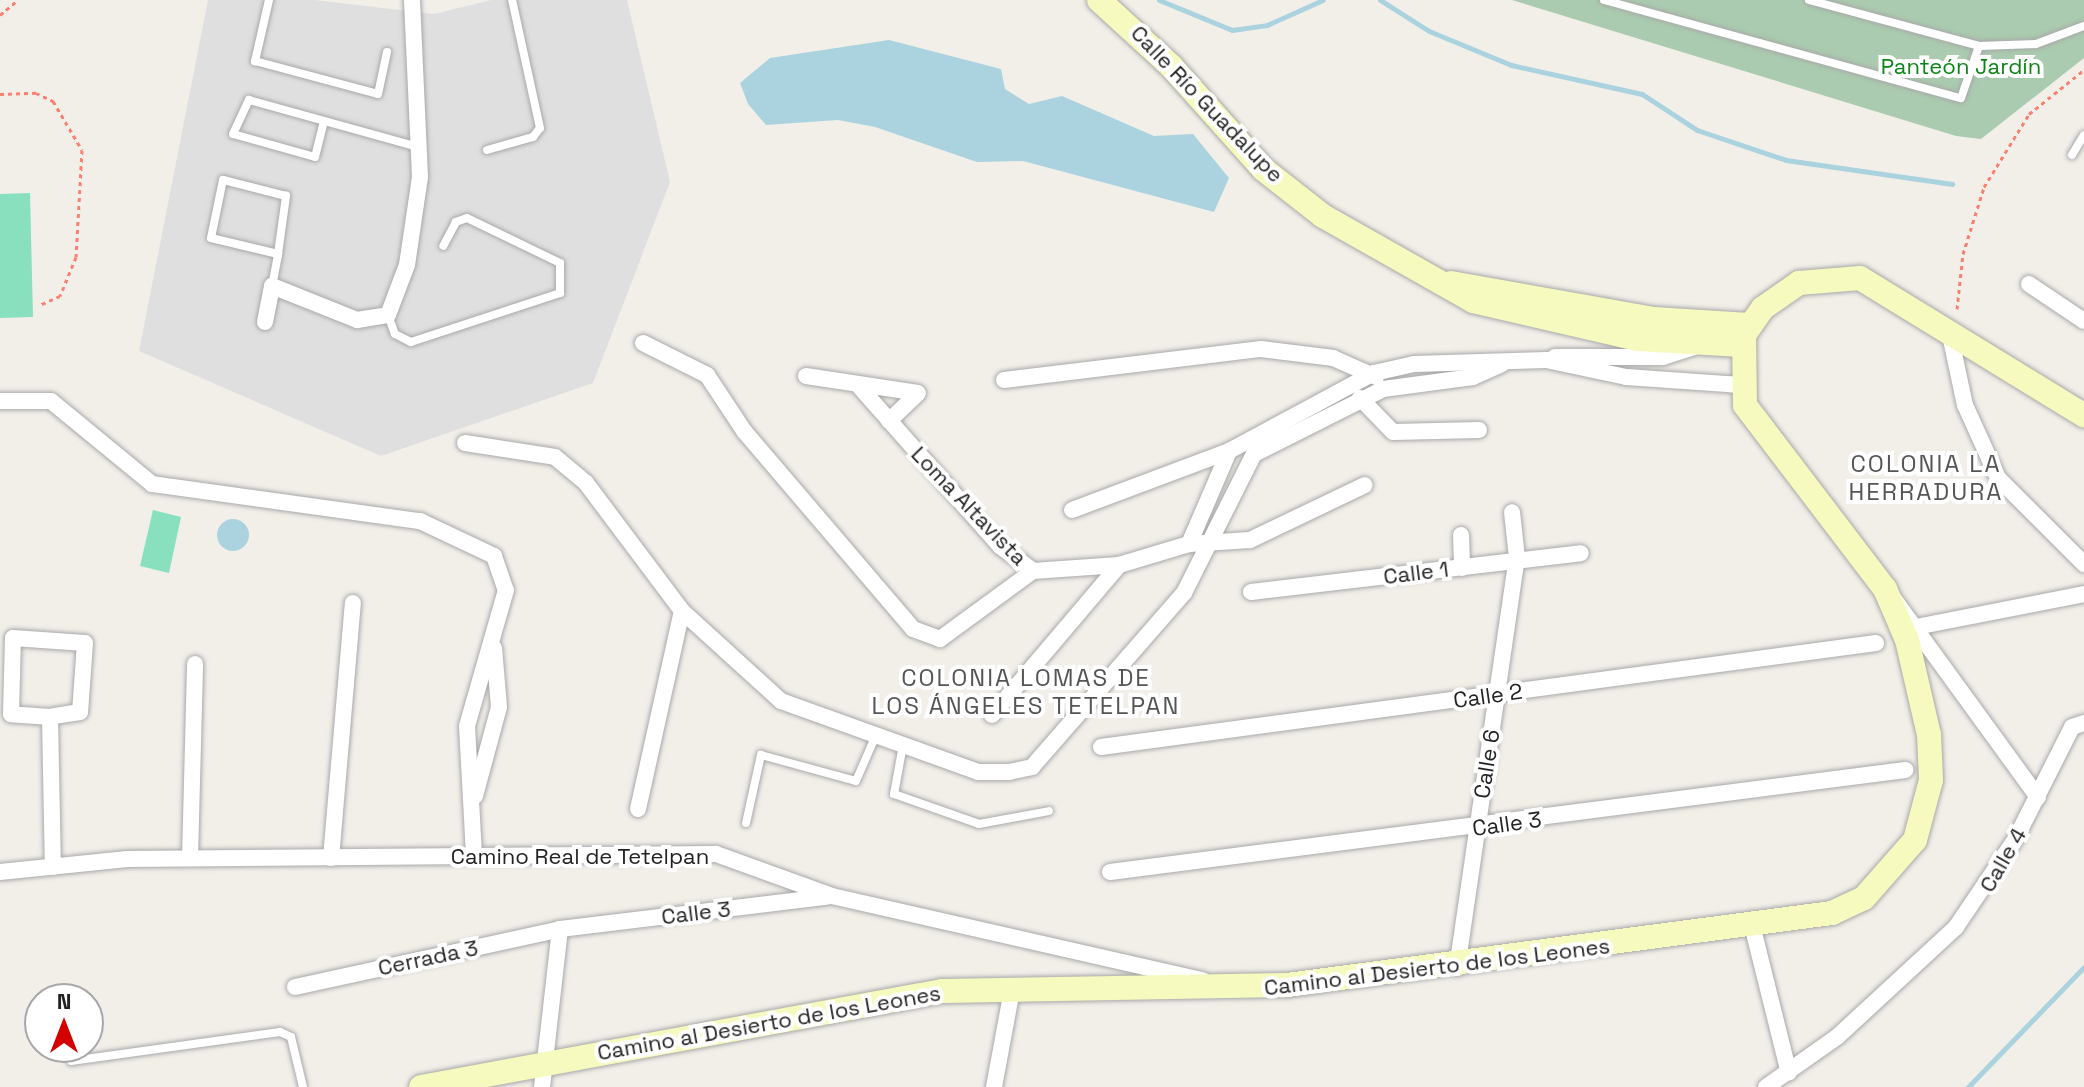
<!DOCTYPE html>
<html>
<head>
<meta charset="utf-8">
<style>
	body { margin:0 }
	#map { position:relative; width:2084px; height:1087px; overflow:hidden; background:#f2efe9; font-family:"Space Grotesk",sans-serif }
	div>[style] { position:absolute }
	.residential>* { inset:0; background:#e0dfdf }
	.cemetery>* { inset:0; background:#aacbaf }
	.pitch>* { inset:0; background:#88e0be }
	.water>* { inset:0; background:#aad3df }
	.round { border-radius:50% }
	.stream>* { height:5px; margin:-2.5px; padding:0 2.5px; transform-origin:2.5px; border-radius:2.5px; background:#aad3df }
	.path>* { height:3px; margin-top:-1.5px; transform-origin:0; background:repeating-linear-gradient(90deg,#fa8072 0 4px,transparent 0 8px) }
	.roads { filter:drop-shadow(0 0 2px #a9a9a9) drop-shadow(0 0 2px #a9a9a9) }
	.lane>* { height:8px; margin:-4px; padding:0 4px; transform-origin:4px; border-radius:4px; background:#fff }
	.street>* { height:16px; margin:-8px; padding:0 8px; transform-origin:8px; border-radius:8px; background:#fff }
	.secondary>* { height:24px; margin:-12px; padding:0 12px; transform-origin:12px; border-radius:12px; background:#f7fabf }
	span { translate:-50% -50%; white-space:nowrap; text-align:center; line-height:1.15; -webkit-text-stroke:8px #fff; paint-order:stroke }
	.park-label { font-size:22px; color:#0c8416 }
	.street-label { font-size:22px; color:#222 }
	.neighbourhood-label { font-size:24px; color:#555; letter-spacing:2px }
	.north { position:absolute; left:24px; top:983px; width:80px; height:80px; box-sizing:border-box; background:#fff; border:2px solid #a7a7a7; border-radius:50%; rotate:0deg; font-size:22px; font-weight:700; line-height:32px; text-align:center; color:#222 }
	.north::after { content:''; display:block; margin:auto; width:28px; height:36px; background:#d40000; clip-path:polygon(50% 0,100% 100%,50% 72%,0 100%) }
</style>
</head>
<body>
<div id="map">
	<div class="residential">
		<i style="clip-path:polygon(208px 0,315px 0,434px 14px,491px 0,627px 0,670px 182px,593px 383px,381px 456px,139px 351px)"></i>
	</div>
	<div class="cemetery">
		<i style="clip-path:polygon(1512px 0,2084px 0,2084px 58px,1981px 139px,1956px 136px)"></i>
	</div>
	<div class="pitch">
		<i style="clip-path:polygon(30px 193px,33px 317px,0 318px,0 194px)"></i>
		<i style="clip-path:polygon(153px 510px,181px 517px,169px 573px,140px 566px)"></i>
	</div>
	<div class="water">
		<i style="clip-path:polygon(889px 40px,1001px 69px,1005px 89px,1029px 104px,1062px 96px,1154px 136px,1193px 134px,1229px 178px,1214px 212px,1023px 161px,977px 162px,875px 127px,838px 120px,766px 125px,748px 104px,740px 83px,770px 58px)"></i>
		<i class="round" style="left:217px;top:519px;width:32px;height:32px"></i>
	</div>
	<div class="stream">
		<i style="left:1159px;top:0;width:79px;rotate:22.3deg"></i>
		<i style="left:1232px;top:30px;width:35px;rotate:-8deg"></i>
		<i style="left:1267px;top:25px;width:61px;rotate:-24.1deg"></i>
		<i style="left:1380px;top:0;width:58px;rotate:32.3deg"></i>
		<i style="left:1429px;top:31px;width:89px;rotate:22.5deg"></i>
		<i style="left:1511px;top:65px;width:134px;rotate:12.5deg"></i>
		<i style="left:1642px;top:94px;width:66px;rotate:33.2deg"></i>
		<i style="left:1697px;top:130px;width:94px;rotate:18.6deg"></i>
		<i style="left:1786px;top:160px;width:168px;rotate:8.2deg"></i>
		<i style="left:1968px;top:1087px;width:167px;rotate:-46deg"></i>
	</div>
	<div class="path">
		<i style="left:0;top:15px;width:23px;rotate:-40deg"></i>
		<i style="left:0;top:94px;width:36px;rotate:-2deg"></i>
		<i style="left:36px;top:93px;width:19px;rotate:25deg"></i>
		<i style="left:53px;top:101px;width:57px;rotate:59.4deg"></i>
		<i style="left:82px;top:150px;width:107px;rotate:93.2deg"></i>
		<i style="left:76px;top:257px;width:42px;rotate:112.3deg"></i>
		<i style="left:60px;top:296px;width:22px;rotate:156deg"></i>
		<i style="left:1957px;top:309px;width:55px;rotate:-83.8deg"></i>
		<i style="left:1963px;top:254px;width:70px;rotate:-72.6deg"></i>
		<i style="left:1984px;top:187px;width:86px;rotate:-58.3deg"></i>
		<i style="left:2029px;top:114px;width:70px;rotate:-38.7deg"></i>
	</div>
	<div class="roads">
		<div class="lane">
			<i style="left:269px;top:0;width:63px;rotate:102.9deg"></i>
			<i style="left:255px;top:61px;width:127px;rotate:15deg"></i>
			<i style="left:378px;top:94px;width:43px;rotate:-77.9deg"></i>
			<i style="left:1604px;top:0;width:370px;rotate:15.4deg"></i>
			<i style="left:1961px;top:98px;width:55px;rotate:-70.9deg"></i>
			<i style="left:1809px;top:0;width:176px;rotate:15.1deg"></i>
			<i style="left:1979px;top:46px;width:57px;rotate:-2deg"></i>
			<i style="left:2036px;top:44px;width:51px;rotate:-20.6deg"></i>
			<i style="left:324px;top:121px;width:37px;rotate:104deg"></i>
			<i style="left:315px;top:157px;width:85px;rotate:-164.3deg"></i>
			<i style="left:233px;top:134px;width:38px;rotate:-65deg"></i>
			<i style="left:249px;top:100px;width:176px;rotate:15.5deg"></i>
			<i style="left:487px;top:150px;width:48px;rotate:-15.8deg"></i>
			<i style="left:533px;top:137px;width:11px;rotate:-52deg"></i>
			<i style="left:540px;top:128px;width:131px;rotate:-102.3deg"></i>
			<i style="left:2072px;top:155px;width:23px;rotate:-59deg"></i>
			<i style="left:272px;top:286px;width:33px;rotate:-79deg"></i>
			<i style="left:278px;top:254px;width:59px;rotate:-82.1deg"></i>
			<i style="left:286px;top:196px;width:65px;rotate:-165.7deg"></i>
			<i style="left:223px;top:180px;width:59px;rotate:101.7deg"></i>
			<i style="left:211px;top:238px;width:69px;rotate:13.4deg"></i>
			<i style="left:388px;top:315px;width:20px;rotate:70deg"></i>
			<i style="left:395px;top:334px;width:18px;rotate:27deg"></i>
			<i style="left:411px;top:342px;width:157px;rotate:-18.2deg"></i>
			<i style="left:560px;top:293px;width:30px;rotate:-90deg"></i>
			<i style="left:560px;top:263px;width:103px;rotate:-154.2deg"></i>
			<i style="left:467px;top:218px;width:12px;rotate:160deg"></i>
			<i style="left:456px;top:222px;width:27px;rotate:118deg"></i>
			<i style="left:903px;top:745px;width:50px;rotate:100.4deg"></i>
			<i style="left:894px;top:794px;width:90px;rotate:19.4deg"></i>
			<i style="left:979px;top:824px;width:71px;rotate:-10.5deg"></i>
			<i style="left:746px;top:823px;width:70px;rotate:-77.6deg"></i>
			<i style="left:761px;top:755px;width:98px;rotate:15.3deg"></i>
			<i style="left:856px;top:781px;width:50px;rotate:-66.5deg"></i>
			<i style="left:71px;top:1061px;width:211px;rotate:-7.9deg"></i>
			<i style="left:280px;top:1032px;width:12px;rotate:24deg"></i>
			<i style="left:291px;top:1037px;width:51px;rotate:76.5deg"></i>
		</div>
		<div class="street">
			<i style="left:2029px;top:284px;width:66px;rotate:33.9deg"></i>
			<i style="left:265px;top:322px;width:37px;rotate:-79deg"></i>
			<i style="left:272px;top:286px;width:92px;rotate:21.8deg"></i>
			<i style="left:357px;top:320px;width:31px;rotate:-9deg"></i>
			<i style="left:388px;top:315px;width:53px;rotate:-69.2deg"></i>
			<i style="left:407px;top:265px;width:89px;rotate:-81.6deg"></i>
			<i style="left:420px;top:177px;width:177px;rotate:-92.6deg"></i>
			<i style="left:1949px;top:330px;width:77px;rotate:78deg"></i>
			<i style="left:1965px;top:405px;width:80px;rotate:65.7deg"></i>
			<i style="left:1998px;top:478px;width:122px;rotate:45deg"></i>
			<i style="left:643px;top:343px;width:72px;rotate:26.6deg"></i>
			<i style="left:707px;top:375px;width:67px;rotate:56.5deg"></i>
			<i style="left:744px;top:431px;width:260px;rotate:49.5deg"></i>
			<i style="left:913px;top:629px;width:29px;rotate:20deg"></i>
			<i style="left:940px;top:639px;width:115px;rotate:-36.2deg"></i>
			<i style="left:1555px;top:357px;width:108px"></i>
			<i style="left:1663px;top:357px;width:33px;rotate:-18deg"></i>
			<i style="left:806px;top:376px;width:113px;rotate:8.6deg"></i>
			<i style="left:1004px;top:380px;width:259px;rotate:-6.9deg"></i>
			<i style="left:1261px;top:349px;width:73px;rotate:7.1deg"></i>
			<i style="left:1333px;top:358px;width:47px;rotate:23.8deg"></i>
			<i style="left:858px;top:385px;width:215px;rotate:48.6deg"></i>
			<i style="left:1000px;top:546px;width:41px;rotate:37.1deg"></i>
			<i style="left:1033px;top:571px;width:86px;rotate:-4deg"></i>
			<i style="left:1119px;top:565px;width:73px;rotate:-16.7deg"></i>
			<i style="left:1189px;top:544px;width:61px;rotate:-3.8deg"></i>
			<i style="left:1250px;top:540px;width:127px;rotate:-25.6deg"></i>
			<i style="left:1360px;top:398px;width:47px;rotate:45.9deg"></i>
			<i style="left:1393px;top:432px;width:86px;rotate:-1.3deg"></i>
			<i style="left:0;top:401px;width:51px"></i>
			<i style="left:51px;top:401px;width:131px;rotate:39.4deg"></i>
			<i style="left:152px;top:484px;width:271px;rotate:7.9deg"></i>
			<i style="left:420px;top:521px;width:82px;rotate:25.3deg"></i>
			<i style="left:494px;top:556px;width:36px;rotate:71deg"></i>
			<i style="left:506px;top:590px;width:141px;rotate:106deg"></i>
			<i style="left:467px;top:726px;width:131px;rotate:86.9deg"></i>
			<i style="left:889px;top:421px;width:40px;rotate:-44deg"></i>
			<i style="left:465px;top:443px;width:91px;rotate:8.8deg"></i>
			<i style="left:555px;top:457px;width:40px;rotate:40deg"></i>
			<i style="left:586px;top:483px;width:160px;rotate:53.1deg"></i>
			<i style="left:682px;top:611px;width:134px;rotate:42.3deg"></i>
			<i style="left:781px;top:701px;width:209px;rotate:19.8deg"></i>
			<i style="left:978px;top:772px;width:31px"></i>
			<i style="left:1009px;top:772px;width:24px;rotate:-12deg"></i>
			<i style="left:1032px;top:767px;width:231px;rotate:-48.9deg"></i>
			<i style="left:1184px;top:593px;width:156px;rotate:-63.3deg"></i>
			<i style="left:1254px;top:454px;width:144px;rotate:-26.7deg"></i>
			<i style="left:1383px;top:389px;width:91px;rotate:-7.6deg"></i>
			<i style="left:1473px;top:377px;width:32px;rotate:-24deg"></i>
			<i style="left:1072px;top:510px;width:168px;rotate:-20.6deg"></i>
			<i style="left:1229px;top:451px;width:165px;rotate:-28.3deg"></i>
			<i style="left:1374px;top:373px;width:41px;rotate:-12.7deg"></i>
			<i style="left:1414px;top:364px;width:132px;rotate:-1.7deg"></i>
			<i style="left:1546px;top:360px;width:82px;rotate:12deg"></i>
			<i style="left:1626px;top:377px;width:114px;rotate:4deg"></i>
			<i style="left:1461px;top:535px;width:33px;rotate:88deg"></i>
			<i style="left:1189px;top:544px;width:101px;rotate:-66.7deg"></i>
			<i style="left:1251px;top:592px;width:332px;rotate:-6.7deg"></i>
			<i style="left:1891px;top:595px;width:250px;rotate:54deg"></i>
			<i style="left:1916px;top:627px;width:171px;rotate:-11.1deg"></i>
			<i style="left:992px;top:715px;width:197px;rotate:-49.7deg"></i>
			<i style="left:50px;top:717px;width:39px;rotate:-176deg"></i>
			<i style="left:11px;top:714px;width:76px;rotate:-88.5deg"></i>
			<i style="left:13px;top:638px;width:72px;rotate:4deg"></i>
			<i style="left:85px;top:643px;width:69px;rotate:94.1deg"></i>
			<i style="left:80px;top:712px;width:30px;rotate:171deg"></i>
			<i style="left:50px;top:717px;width:150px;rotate:88.9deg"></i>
			<i style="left:1101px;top:747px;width:782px;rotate:-7.64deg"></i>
			<i style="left:475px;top:796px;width:92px;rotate:-74.9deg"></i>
			<i style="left:499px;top:707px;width:59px;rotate:-94.8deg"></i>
			<i style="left:638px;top:809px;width:203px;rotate:-77.5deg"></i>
			<i style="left:190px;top:858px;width:194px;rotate:-88.5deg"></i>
			<i style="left:331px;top:858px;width:256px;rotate:-85.1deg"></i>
			<i style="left:0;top:872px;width:128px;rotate:-5.8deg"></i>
			<i style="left:127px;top:859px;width:589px;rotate:-0.49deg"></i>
			<i style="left:716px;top:854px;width:123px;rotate:19.9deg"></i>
			<i style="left:832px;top:896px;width:380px;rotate:12.8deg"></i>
			<i style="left:1110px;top:872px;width:802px;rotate:-7.31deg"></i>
			<i style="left:1753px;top:929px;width:148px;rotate:76deg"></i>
			<i style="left:1457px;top:968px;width:414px;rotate:-81.7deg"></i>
			<i style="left:1517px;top:558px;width:46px;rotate:-96.2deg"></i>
			<i style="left:295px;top:987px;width:271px;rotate:-12.3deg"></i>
			<i style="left:560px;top:929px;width:268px;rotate:-6.9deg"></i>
			<i style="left:542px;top:1087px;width:159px;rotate:-83.5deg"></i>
			<i style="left:994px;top:1087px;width:99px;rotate:-79.5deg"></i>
			<i style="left:1766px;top:1087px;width:87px;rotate:-35.2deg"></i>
			<i style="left:1837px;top:1037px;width:162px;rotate:-42.7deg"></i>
			<i style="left:1956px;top:927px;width:107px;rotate:-56deg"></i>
			<i style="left:2016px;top:838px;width:124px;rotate:-63.2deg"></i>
			<i style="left:2072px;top:727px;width:13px;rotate:-18deg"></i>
		</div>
		<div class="secondary">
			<i style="left:1099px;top:0;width:98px;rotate:42.5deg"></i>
			<i style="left:1171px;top:66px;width:138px;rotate:48.2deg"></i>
			<i style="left:1263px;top:169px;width:76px;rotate:38.1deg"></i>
			<i style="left:1323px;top:216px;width:172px;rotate:29.5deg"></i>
			<i style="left:1473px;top:301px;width:169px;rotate:13deg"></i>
			<i style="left:1638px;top:339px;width:103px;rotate:3.3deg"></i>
			<i style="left:1451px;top:283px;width:206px;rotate:10.1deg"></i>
			<i style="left:1654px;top:319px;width:95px;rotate:3.6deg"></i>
			<i style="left:421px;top:1087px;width:530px;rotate:-10.44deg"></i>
			<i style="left:942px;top:991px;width:345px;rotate:-1deg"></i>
			<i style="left:1287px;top:985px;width:550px;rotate:-7.53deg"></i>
			<i style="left:1832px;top:913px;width:35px;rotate:-25deg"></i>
			<i style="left:1864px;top:898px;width:77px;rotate:-48.7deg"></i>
			<i style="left:1915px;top:840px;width:62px;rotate:-75.1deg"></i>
			<i style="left:1931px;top:780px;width:45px;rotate:-92.5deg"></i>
			<i style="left:1929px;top:735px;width:98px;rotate:-103deg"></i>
			<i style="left:1907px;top:640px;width:56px;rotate:-113.3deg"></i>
			<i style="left:1885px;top:589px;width:231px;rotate:-127.3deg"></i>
			<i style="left:1745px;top:405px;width:70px;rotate:-90.8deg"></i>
			<i style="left:1744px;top:335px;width:33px;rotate:-55deg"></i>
			<i style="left:1763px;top:308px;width:44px;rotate:-34.8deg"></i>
			<i style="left:1799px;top:283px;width:61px;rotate:-4.7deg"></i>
			<i style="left:1860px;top:278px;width:263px;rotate:31.5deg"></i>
		</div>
	</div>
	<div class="park-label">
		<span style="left:1961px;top:67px">Panteón Jardín</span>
	</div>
	<div class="street-label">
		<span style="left:1207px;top:104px;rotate:46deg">Calle Río Guadalupe</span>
		<span style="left:969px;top:506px;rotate:46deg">Loma Altavista</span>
		<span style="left:1416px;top:573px;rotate:-7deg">Calle 1</span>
		<span style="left:1488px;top:696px;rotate:-8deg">Calle 2</span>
		<span style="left:1487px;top:764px;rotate:-81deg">Calle 6</span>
		<span style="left:1507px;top:824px;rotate:-8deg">Calle 3</span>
		<span style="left:580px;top:857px">Camino Real de Tetelpan</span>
		<span style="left:2003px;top:860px;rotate:-60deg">Calle 4</span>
		<span style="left:696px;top:913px;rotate:-7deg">Calle 3</span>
		<span style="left:428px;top:958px;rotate:-12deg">Cerrada 3</span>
		<span style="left:1437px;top:967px;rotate:-7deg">Camino al Desierto de los Leones</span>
		<span style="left:769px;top:1023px;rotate:-10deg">Camino al Desierto de los Leones</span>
	</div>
	<div class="neighbourhood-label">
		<span style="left:1926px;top:478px">COLONIA LA<br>HERRADURA</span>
		<span style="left:1026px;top:692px">COLONIA LOMAS DE<br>LOS ÁNGELES TETELPAN</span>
	</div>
	<div class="north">N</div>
</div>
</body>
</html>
